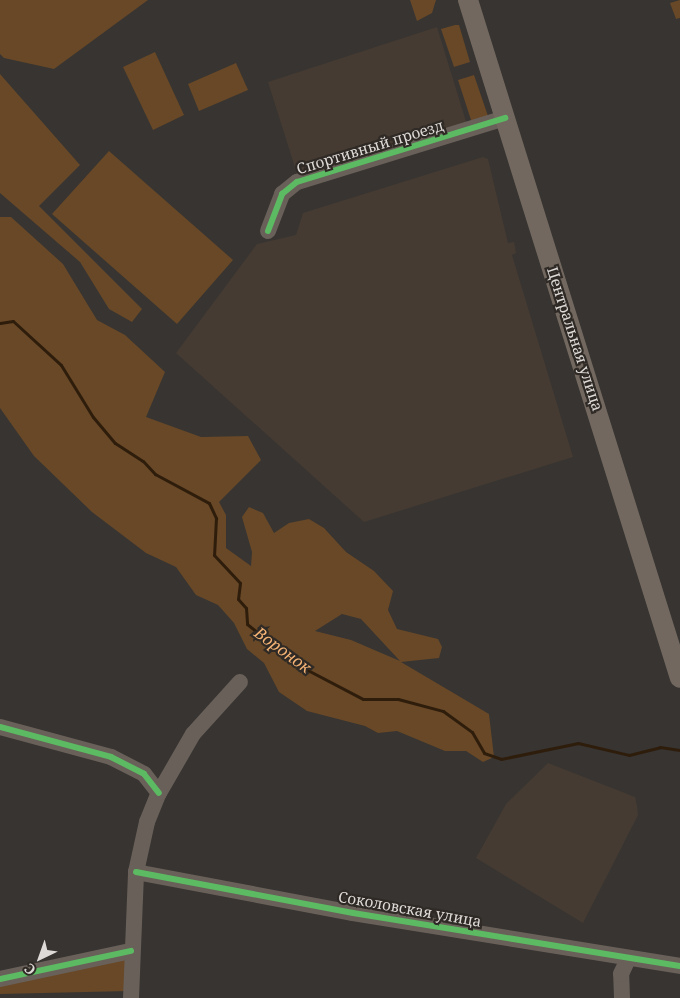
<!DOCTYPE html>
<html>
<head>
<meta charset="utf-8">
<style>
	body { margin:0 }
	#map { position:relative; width:680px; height:998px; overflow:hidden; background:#373431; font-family:"Noto Serif",serif }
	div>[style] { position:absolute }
	.built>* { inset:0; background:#453b32 }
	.green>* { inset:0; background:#684827 }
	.stream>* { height:3px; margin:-1.5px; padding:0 1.5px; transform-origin:1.5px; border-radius:1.5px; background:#2f1d0c }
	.minor>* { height:16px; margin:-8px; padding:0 8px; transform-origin:8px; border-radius:8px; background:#696059 }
	.major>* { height:20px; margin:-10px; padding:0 10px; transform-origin:10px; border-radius:10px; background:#72685f }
	.cycleway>* { height:6px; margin:-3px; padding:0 3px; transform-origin:3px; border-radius:3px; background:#5cba63 }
	span { translate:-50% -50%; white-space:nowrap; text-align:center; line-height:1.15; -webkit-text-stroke:4.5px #2f2a25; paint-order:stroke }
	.street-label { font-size:15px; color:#dedad7 }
	.water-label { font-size:16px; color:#f5b375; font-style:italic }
	.north { position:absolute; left:15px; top:933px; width:50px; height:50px; -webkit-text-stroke:4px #2f2a25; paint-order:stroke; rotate:222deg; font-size:14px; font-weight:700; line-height:20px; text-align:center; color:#dedad7 }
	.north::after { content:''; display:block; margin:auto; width:18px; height:22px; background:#dedad7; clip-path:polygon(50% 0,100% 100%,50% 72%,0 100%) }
</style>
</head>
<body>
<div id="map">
	<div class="built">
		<i style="clip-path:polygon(437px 27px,468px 128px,298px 177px,268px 82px)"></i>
		<i style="clip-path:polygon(483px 157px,488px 159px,508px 243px,514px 242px,516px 253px,512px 255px,573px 457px,364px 522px,176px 353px,257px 244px,296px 235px,303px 213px)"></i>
		<i style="clip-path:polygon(548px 763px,635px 797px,637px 806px,638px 815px,583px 923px,476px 858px,506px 804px)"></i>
	</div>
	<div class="green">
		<i style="clip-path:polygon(0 0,148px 0,54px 69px,4px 58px,0 54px)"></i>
		<i style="clip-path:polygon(410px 0,436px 0,432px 13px,417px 21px)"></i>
		<i style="clip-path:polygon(680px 0,680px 18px,676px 19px,670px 3px)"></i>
		<i style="clip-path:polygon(455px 25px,459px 25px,470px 62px,454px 67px,441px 29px)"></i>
		<i style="clip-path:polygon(155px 52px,184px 115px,153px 130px,123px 67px)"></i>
		<i style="clip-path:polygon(236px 63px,248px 90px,199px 111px,188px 84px)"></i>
		<i style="clip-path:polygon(0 74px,80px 165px,39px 206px,142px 309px,132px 322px,109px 309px,80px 262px,0 193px)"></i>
		<i style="clip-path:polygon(474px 75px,488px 116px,472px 123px,458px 80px)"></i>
		<i style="clip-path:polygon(109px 151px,233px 260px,177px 324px,52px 214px)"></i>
		<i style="clip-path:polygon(evenodd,0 217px,11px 217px,63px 264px,97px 320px,125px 335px,165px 372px,146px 417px,201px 437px,248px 436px,261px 460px,219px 502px,226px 515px,226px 548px,251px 566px,252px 552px,242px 517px,249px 507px,263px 513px,274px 533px,289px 523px,309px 519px,324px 528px,346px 552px,374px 571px,393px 591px,388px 610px,397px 629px,438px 639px,442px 647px,439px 658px,401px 662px,489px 714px,494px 757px,483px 762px,466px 751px,445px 751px,397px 731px,378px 733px,365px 726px,307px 711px,279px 692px,264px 663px,247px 649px,234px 623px,218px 605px,196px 595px,176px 567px,146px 553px,92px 512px,34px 456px,0 408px,0 217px,342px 614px,361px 619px,400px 661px,351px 640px,315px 631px,342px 614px)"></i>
		<i style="clip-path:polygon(131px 951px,130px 991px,0 994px,0 979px)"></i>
	</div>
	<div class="stream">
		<i style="left:0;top:323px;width:13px;rotate:-9deg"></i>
		<i style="left:13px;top:321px;width:65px;rotate:42.5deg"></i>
		<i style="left:61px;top:365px;width:61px;rotate:58.4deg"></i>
		<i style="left:93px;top:417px;width:34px;rotate:50deg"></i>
		<i style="left:115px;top:443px;width:33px;rotate:33deg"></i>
		<i style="left:143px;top:461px;width:18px;rotate:47deg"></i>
		<i style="left:155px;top:474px;width:61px;rotate:28.2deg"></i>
		<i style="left:209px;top:503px;width:17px;rotate:65deg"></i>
		<i style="left:216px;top:518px;width:37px;rotate:93deg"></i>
		<i style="left:214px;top:555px;width:38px;rotate:47deg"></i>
		<i style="left:240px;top:583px;width:16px;rotate:97deg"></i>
		<i style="left:238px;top:599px;width:12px;rotate:48deg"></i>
		<i style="left:246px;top:608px;width:16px;rotate:86deg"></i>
		<i style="left:247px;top:624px;width:65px;rotate:38.8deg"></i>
		<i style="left:298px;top:665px;width:73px;rotate:27.6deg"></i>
		<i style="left:363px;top:699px;width:35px"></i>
		<i style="left:398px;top:699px;width:47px;rotate:14.9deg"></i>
		<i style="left:443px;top:711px;width:36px;rotate:36deg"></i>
		<i style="left:472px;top:732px;width:24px;rotate:60deg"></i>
		<i style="left:484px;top:753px;width:18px;rotate:19deg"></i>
		<i style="left:501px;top:759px;width:79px;rotate:-11.7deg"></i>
		<i style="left:578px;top:743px;width:52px;rotate:13.2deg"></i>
		<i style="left:629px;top:755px;width:32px;rotate:-14deg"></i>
		<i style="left:660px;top:747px;width:20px;rotate:9deg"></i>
	</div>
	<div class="minor">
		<i style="left:268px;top:231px;width:40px;rotate:-69deg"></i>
		<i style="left:282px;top:194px;width:19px;rotate:-39deg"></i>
		<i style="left:297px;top:182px;width:218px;rotate:-17.1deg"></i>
		<i style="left:0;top:727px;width:115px;rotate:15.1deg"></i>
		<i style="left:111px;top:757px;width:37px;rotate:27deg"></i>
		<i style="left:144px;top:774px;width:24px;rotate:52deg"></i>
		<i style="left:136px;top:872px;width:221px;rotate:10.7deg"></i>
		<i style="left:353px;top:913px;width:331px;rotate:9.2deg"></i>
		<i style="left:0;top:979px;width:134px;rotate:-12.1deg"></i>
		<i style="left:131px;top:998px;width:126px;rotate:-87.7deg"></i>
		<i style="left:136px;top:872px;width:51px;rotate:-77.6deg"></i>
		<i style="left:147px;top:822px;width:31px;rotate:-68deg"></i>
		<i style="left:159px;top:793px;width:68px;rotate:-60deg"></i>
		<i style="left:193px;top:734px;width:70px;rotate:-47.9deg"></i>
		<i style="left:622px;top:998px;width:24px;rotate:-92deg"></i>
		<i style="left:621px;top:974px;width:17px;rotate:-65deg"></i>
	</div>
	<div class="major">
		<i style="left:468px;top:0;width:710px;rotate:72.64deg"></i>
	</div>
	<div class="cycleway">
		<i style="left:268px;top:231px;width:40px;rotate:-69deg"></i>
		<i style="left:282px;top:194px;width:19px;rotate:-39deg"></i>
		<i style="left:297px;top:182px;width:218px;rotate:-17.1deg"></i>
		<i style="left:0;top:727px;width:115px;rotate:15.1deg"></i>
		<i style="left:111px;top:757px;width:37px;rotate:27deg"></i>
		<i style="left:144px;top:774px;width:24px;rotate:52deg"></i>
		<i style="left:136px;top:872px;width:221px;rotate:10.7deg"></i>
		<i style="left:353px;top:913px;width:331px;rotate:9.2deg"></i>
		<i style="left:0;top:979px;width:134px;rotate:-12.1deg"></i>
	</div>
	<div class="street-label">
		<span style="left:370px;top:147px;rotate:-17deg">Спортивный проезд</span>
		<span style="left:575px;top:339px;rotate:72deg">Центральная улица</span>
		<span style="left:410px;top:909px;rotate:10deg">Соколовская улица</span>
	</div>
	<div class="water-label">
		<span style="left:283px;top:650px;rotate:36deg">Воронок</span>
	</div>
	<div class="north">С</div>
</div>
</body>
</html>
